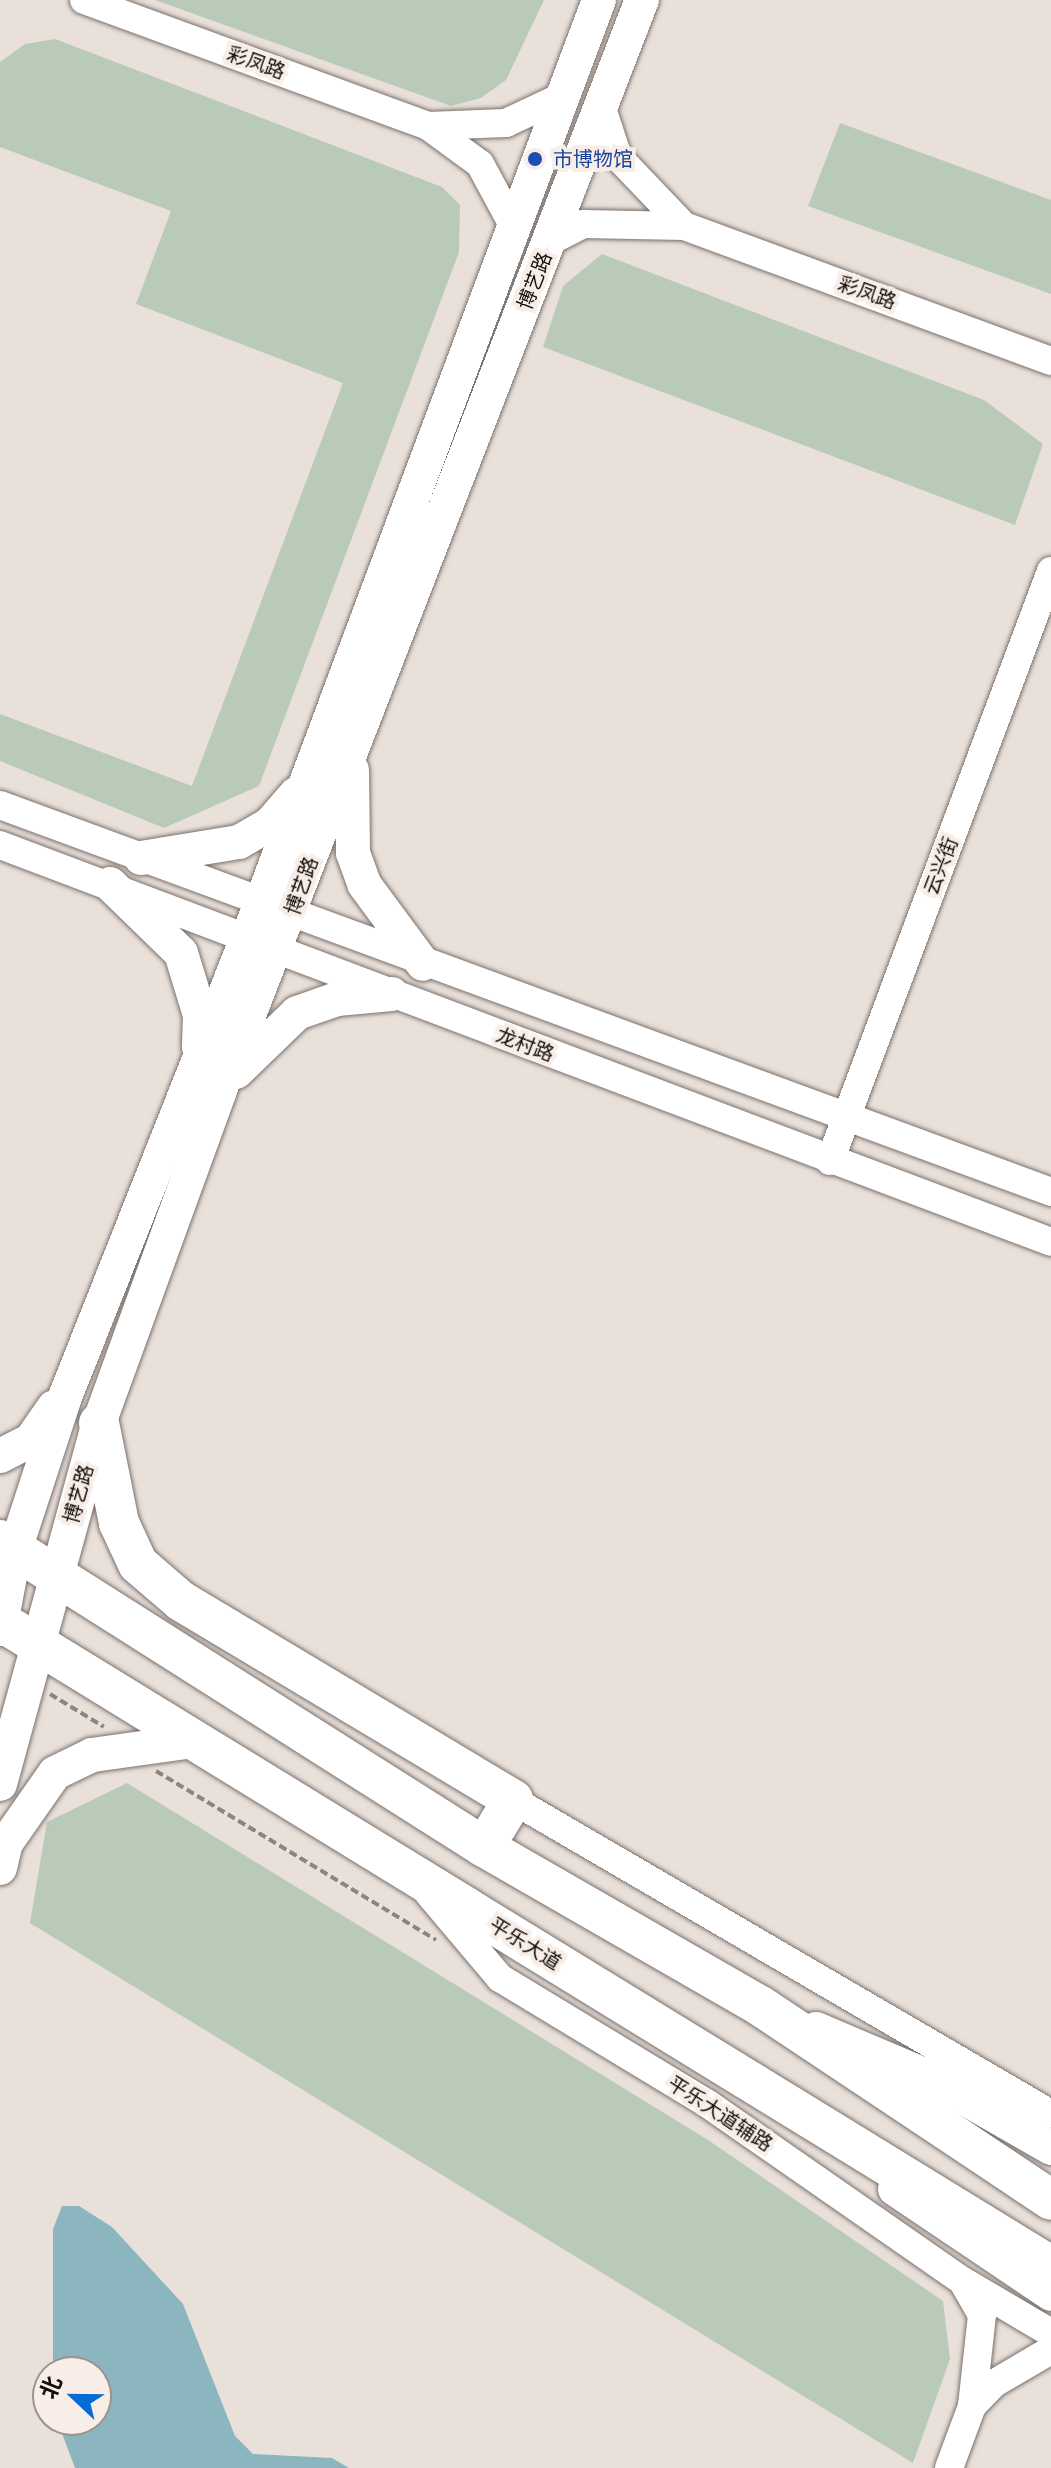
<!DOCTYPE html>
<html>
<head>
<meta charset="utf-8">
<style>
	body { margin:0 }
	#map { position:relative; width:1051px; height:2468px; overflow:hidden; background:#eae0da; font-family:Arial,"Noto Sans SC",sans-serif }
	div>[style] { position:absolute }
	.green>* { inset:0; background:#b9cab9 }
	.water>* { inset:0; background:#8bb6c0 }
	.path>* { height:4px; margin-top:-2px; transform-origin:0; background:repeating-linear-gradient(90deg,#8b8480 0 8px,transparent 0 12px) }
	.roads { filter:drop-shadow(0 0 2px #7a716c) drop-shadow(0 0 2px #7a716c) }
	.minor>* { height:28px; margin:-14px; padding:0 14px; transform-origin:14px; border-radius:14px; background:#fff }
	.major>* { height:34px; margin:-17px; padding:0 17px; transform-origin:17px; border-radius:17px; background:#fff }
	.highway>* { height:40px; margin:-20px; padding:0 20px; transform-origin:20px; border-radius:20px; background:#fff }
	.dots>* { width:22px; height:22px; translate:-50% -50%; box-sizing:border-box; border:4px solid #f8eee7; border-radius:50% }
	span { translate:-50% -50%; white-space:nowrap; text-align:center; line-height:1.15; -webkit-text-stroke:8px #f8eee7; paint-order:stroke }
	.street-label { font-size:20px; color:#110e0c }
	.transit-label { font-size:20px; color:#164399 }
	.left { translate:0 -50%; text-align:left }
	.north { position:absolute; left:32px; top:2356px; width:80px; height:80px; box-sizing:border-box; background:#f8eee7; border:2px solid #9c948f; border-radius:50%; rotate:292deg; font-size:22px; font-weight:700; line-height:32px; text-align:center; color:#110e0c }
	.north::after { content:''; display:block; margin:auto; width:28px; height:36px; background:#056cd4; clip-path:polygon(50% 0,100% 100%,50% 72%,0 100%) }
</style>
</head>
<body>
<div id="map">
	<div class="green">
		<i style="clip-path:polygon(155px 0,544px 0,506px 80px,481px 98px,451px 106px)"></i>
		<i style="clip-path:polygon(55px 39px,442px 187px,460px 205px,459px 252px,259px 786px,164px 828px,0 761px,0 714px,192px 786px,343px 383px,136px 304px,171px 211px,0 147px,0 62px,25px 44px)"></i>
		<i style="clip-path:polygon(840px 123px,1051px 200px,1051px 294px,808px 206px)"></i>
		<i style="clip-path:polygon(602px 254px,984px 400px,1043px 444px,1015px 525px,543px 347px,563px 286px)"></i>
		<i style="clip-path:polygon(127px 1783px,708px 2140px,943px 2301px,950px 2359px,913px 2463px,30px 1923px,47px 1822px)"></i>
	</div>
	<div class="water">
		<i style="clip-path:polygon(62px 2206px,79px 2206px,112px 2227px,183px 2304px,235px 2436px,253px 2454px,332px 2458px,349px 2468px,75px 2468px,57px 2420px,96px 2420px,96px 2372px,53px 2372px,53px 2229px)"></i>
	</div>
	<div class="path">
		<i style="left:50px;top:1694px;width:63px;rotate:31.4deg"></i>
		<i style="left:156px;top:1771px;width:327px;rotate:31.1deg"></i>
	</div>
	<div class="roads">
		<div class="minor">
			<i style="left:84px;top:0;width:366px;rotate:20.1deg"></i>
			<i style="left:428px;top:126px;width:64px;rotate:36.2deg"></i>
			<i style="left:480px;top:164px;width:72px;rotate:61.6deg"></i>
			<i style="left:601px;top:105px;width:55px;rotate:71.9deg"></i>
			<i style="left:618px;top:157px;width:95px;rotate:46.3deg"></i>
			<i style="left:428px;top:126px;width:78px;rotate:-2.2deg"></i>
			<i style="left:506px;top:123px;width:63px;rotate:-25.3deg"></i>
			<i style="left:550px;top:241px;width:38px;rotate:-27deg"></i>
			<i style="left:584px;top:224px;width:100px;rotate:1.1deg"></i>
			<i style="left:684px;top:226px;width:391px;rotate:20.2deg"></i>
			<i style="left:0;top:805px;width:1120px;rotate:20.21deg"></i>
			<i style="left:0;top:845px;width:1123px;rotate:20.69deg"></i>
			<i style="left:830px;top:1161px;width:630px;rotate:-69.47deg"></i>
			<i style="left:513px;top:1800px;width:623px;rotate:30.27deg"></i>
			<i style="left:429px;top:1894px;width:110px;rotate:49.8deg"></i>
			<i style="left:500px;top:1978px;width:243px;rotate:31.2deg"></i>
			<i style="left:708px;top:2104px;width:310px;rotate:34.8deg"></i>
			<i style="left:963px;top:2281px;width:102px;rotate:30.6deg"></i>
			<i style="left:963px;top:2282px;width:38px;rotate:60deg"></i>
			<i style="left:982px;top:2315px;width:92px;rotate:96.3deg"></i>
			<i style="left:972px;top:2406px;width:30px;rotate:-46deg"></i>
			<i style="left:993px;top:2384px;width:67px;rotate:-30.4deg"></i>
			<i style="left:949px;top:2468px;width:66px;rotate:-69.6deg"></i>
		</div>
		<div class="major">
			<i style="left:352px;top:770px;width:83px;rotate:89.3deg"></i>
			<i style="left:353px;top:853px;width:33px;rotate:70deg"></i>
			<i style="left:364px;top:884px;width:99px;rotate:53.6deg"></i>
			<i style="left:141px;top:858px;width:99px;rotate:-9.3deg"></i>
			<i style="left:239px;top:842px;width:34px;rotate:-30deg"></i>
			<i style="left:269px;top:825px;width:41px;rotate:-48.9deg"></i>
			<i style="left:110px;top:884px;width:99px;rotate:44.2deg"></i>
			<i style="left:181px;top:953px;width:65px;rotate:73deg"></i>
			<i style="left:200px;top:1015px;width:32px;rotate:92deg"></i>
			<i style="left:236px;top:1072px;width:85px;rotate:-44deg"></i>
			<i style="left:297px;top:1013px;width:42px;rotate:-19.3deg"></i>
			<i style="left:337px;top:999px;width:55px;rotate:-5.2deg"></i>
			<i style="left:0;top:1456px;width:35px;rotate:-27deg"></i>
			<i style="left:31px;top:1440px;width:40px;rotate:-55.1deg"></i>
			<i style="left:0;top:1629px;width:80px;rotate:-79.2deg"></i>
			<i style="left:15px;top:1550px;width:161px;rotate:-71.9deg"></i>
			<i style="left:65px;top:1397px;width:531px;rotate:-68.36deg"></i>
			<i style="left:261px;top:903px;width:964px;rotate:-69.48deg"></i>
			<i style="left:0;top:1784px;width:374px;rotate:-74.7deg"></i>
			<i style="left:99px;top:1423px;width:354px;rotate:-70deg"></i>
			<i style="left:220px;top:1090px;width:1169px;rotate:-68.84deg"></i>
			<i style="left:0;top:1868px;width:26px;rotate:-77deg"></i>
			<i style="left:6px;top:1843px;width:85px;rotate:-55deg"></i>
			<i style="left:55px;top:1773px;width:41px;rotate:-25.9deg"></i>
			<i style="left:92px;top:1755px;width:102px;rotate:-7.9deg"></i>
			<i style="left:816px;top:2029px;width:115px;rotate:23deg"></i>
			<i style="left:922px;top:2074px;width:149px;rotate:29.8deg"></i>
			<i style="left:895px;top:2189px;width:188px;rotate:33.9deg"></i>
		</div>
		<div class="highway">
			<i style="left:99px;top:1423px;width:102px;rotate:78.7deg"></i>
			<i style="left:119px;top:1523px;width:45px;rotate:65.1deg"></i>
			<i style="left:138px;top:1564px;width:57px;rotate:40.7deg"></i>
			<i style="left:181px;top:1601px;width:387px;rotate:30.9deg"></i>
			<i style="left:513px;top:1800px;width:55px;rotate:121.7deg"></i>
			<i style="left:0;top:1540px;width:573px;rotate:32.39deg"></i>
			<i style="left:484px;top:1847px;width:317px;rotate:29.9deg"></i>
			<i style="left:759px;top:2005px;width:351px;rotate:33.7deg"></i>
			<i style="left:0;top:1621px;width:1233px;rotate:31.54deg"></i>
		</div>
	</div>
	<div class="dots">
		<i style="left:535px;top:159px;background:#1a4fb4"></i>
	</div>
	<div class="street-label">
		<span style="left:256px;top:63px;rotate:20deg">彩凤路</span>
		<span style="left:535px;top:281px;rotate:-69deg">博艺路</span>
		<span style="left:867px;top:293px;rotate:20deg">彩凤路</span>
		<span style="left:941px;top:866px;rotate:-69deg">云兴街</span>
		<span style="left:302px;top:886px;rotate:-70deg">博艺路</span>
		<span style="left:525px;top:1045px;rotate:21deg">龙村路</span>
		<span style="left:79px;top:1494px;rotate:-74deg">博艺路</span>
		<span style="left:525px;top:1944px;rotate:32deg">平乐大道</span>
		<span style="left:720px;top:2114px;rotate:33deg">平乐大道辅路</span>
	</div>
	<div class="transit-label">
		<span class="left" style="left:553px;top:159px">市博物馆</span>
	</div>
	<div class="north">北</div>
</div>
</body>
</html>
